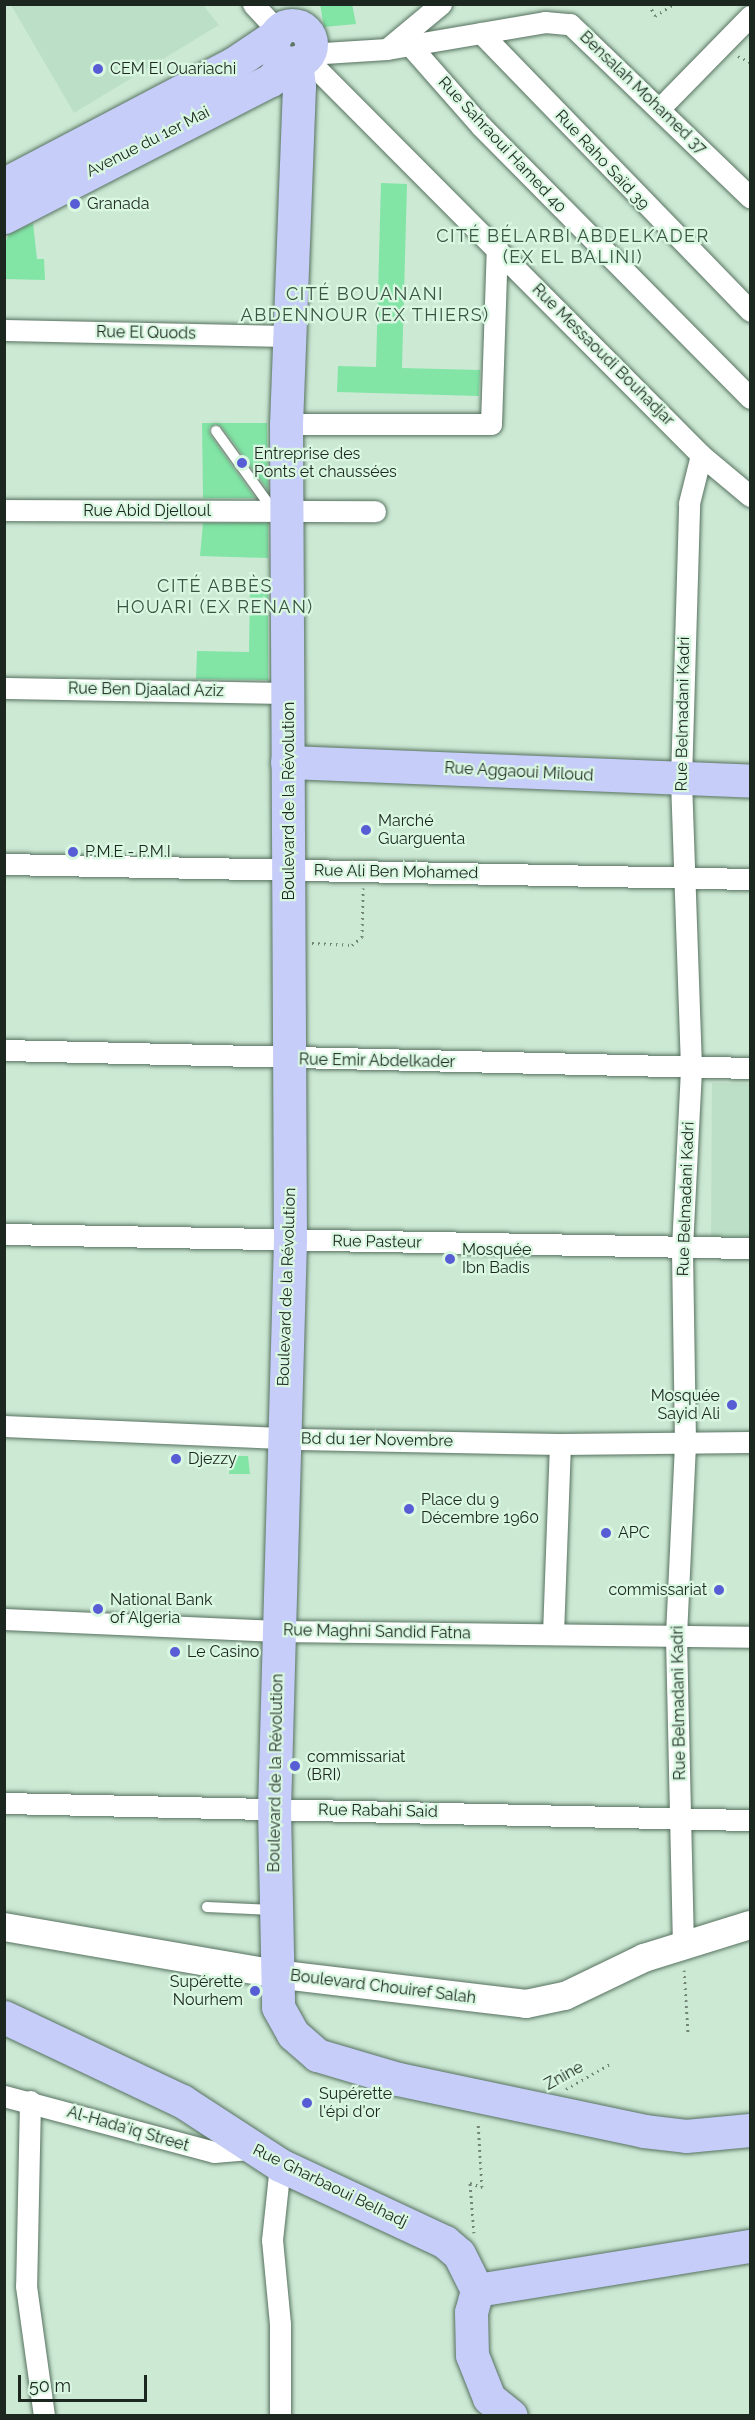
<!DOCTYPE html>
<html>
<head>
<meta charset="utf-8">
<style>
	body { margin:0 }
	#map { position:relative; width:755px; height:2420px; overflow:hidden; background:#cce9d4; font-family:Raleway,sans-serif }
	div>[style] { position:absolute }
	.built>* { inset:0; background:#bce0c7 }
	.building>* { inset:0; background:#82e5a6 }
	.path>* { height:3px; margin-top:-1.5px; transform-origin:0; background:repeating-linear-gradient(90deg,#728678 0 1.5px,transparent 0 6px) }
	.roads { filter:drop-shadow(0 0 2px #577260) drop-shadow(0 0 2px #577260) }
	.lane>* { height:10px; margin:-5px; padding:0 5px; transform-origin:5px; border-radius:5px; background:#fff }
	.street>* { height:21px; margin:-10.5px; padding:0 10.5px; transform-origin:10.5px; border-radius:10.5px; background:#fff }
	.secondary>* { height:28px; margin:-14px; padding:0 14px; transform-origin:14px; border-radius:14px; background:#fff }
	.primary>* { height:33px; margin:-16.5px; padding:0 16.5px; transform-origin:16.5px; border-radius:16.5px; background:#c5cdf8 }
	.primary>.ring { margin:-16.5px; padding:0; box-sizing:content-box; background:none; border:33px solid #c5cdf8; border-radius:50% }
	.dots>* { width:16px; height:16px; translate:-50% -50%; box-sizing:border-box; border:3px solid #d9f7e1; border-radius:50% }
	span { translate:-50% -50%; white-space:nowrap; text-align:center; line-height:1.15; -webkit-text-stroke:4.5px #d9f7e1; paint-order:stroke }
	.poi-label { font-size:16px; color:#1c271f }
	.left { translate:0 -50%; text-align:left }
	.right { translate:-100% -50%; text-align:right }
	.street-label { font-size:16px; color:#1c271f }
	.neighbourhood-label { font-size:18px; color:#3a5443; letter-spacing:1.5px }
	.frame { position:absolute; inset:0; border:6px solid #1c271f; pointer-events:none }
	.scale { position:absolute; left:18px; top:2375px; width:129px; height:27px; box-sizing:border-box; border:3px solid #1c271f; border-top:0; padding-left:8px; font-size:18px; line-height:21px; white-space:nowrap; color:#1c271f; -webkit-text-stroke:4px #d9f7e1; paint-order:stroke }
</style>
</head>
<body>
<div id="map">
	<div class="built">
		<i style="clip-path:polygon(11px 5px,203px 5px,219px 25px,74px 113px)"></i>
		<i style="clip-path:polygon(712px 1083px,750px 1084px,750px 1237px,711px 1238px)"></i>
	</div>
	<div class="building">
		<i style="clip-path:polygon(320px 4px,352px 4px,356px 24px,324px 27px)"></i>
		<i style="clip-path:polygon(381px 183px,407px 184px,402px 368px,480px 370px,479px 396px,337px 392px,338px 366px,376px 367px)"></i>
		<i style="clip-path:polygon(33px 223px,37px 259px,44px 259px,45px 280px,4px 279px,4px 245px,9px 234px)"></i>
		<i style="clip-path:polygon(202px 423px,267px 423px,268px 490px,222px 427px,215px 424px,209px 428px,210px 435px,255px 498px,203px 498px)"></i>
		<i style="clip-path:polygon(203px 523px,268px 523px,268px 558px,200px 556px)"></i>
		<i style="clip-path:polygon(250px 584px,268px 584px,268px 680px,196px 679px,197px 651px,249px 652px)"></i>
		<i style="clip-path:polygon(230px 1456px,248px 1456px,250px 1474px,229px 1474px)"></i>
	</div>
	<div class="path">
		<i style="left:649px;top:4px;width:13px;rotate:63deg"></i>
		<i style="left:655px;top:16px;width:22px;rotate:-32deg"></i>
		<i style="left:738px;top:56px;width:13px;rotate:27deg"></i>
		<i style="left:312px;top:943px;width:40px;rotate:2.9deg"></i>
		<i style="left:352px;top:945px;width:13px;rotate:-39deg"></i>
		<i style="left:362px;top:937px;width:49px;rotate:-88.8deg"></i>
		<i style="left:684px;top:1970px;width:64px;rotate:86.4deg"></i>
		<i style="left:566px;top:2089px;width:51px;rotate:-29.6deg"></i>
		<i style="left:474px;top:2233px;width:50px;rotate:-94.6deg"></i>
		<i style="left:470px;top:2183px;width:13px;rotate:18deg"></i>
		<i style="left:482px;top:2187px;width:65px;rotate:-93.5deg"></i>
	</div>
	<div class="roads">
		<div class="lane">
			<i style="left:216px;top:431px;width:97px;rotate:54.2deg"></i>
			<i style="left:207px;top:1907px;width:66px;rotate:2.6deg"></i>
		</div>
		<div class="street">
			<i style="left:253px;top:4px;width:37px;rotate:47deg"></i>
			<i style="left:481px;top:33px;width:387px;rotate:45.9deg"></i>
			<i style="left:408px;top:43px;width:111px;rotate:48.7deg"></i>
			<i style="left:481px;top:126px;width:383px;rotate:45.3deg"></i>
			<i style="left:388px;top:48px;width:69px;rotate:-39.7deg"></i>
			<i style="left:308px;top:54px;width:79px;rotate:-3.6deg"></i>
			<i style="left:387px;top:49px;width:160px;rotate:-9.7deg"></i>
			<i style="left:545px;top:22px;width:25px;rotate:5deg"></i>
			<i style="left:570px;top:24px;width:250px;rotate:43.9deg"></i>
			<i style="left:305px;top:57px;width:561px;rotate:45.14deg"></i>
			<i style="left:701px;top:455px;width:64px;rotate:39.9deg"></i>
			<i style="left:659px;top:109px;width:130px;rotate:-45.6deg"></i>
			<i style="left:4px;top:330px;width:284px;rotate:1.2deg"></i>
			<i style="left:286px;top:424px;width:205px"></i>
			<i style="left:491px;top:424px;width:177px;rotate:-88.1deg"></i>
			<i style="left:4px;top:510px;width:371px;rotate:0.2deg"></i>
			<i style="left:4px;top:688px;width:284px;rotate:1deg"></i>
			<i style="left:4px;top:864px;width:746px;rotate:1.15deg"></i>
			<i style="left:4px;top:1050px;width:746px;rotate:1.38deg"></i>
			<i style="left:4px;top:1234px;width:746px;rotate:1.08deg"></i>
			<i style="left:4px;top:1426px;width:294px;rotate:2.5deg"></i>
			<i style="left:298px;top:1439px;width:262px;rotate:1.1deg"></i>
			<i style="left:560px;top:1444px;width:190px;rotate:-0.6deg"></i>
			<i style="left:4px;top:1619px;width:274px;rotate:2.5deg"></i>
			<i style="left:278px;top:1631px;width:472px;rotate:0.7deg"></i>
			<i style="left:553px;top:1634px;width:190px;rotate:-87.9deg"></i>
			<i style="left:4px;top:1803px;width:746px;rotate:1.31deg"></i>
			<i style="left:683px;top:1946px;width:311px;rotate:-91.3deg"></i>
			<i style="left:676px;top:1635px;width:193px;rotate:-87.3deg"></i>
			<i style="left:685px;top:1442px;width:195px;rotate:-90.9deg"></i>
			<i style="left:682px;top:1247px;width:180px;rotate:-87.1deg"></i>
			<i style="left:691px;top:1067px;width:288px;rotate:-92deg"></i>
			<i style="left:681px;top:779px;width:276px;rotate:-88.3deg"></i>
			<i style="left:689px;top:503px;width:49px;rotate:-76deg"></i>
			<i style="left:4px;top:2096px;width:217px;rotate:14.9deg"></i>
			<i style="left:214px;top:2152px;width:38px;rotate:-5deg"></i>
			<i style="left:30px;top:2101px;width:185px;rotate:91.2deg"></i>
			<i style="left:26px;top:2286px;width:131px;rotate:82.1deg"></i>
			<i style="left:280px;top:2416px;width:92px;rotate:-90deg"></i>
			<i style="left:280px;top:2324px;width:84px;rotate:-95.4deg"></i>
			<i style="left:272px;top:2240px;width:75px;rotate:-83.9deg"></i>
		</div>
		<div class="secondary">
			<i style="left:4px;top:1927px;width:275px;rotate:9.8deg"></i>
			<i style="left:275px;top:1974px;width:253px;rotate:6.8deg"></i>
			<i style="left:526px;top:2004px;width:40px;rotate:-12deg"></i>
			<i style="left:565px;top:1996px;width:88px;rotate:-25.7deg"></i>
			<i style="left:644px;top:1958px;width:111px;rotate:-17.3deg"></i>
		</div>
		<div class="primary">
			<i class="ring" style="left:273px;top:25px;width:5px;height:5px"></i>
			<i style="left:296px;top:62px;width:24px;rotate:83deg"></i>
			<i style="left:299px;top:86px;width:338px;rotate:92.2deg"></i>
			<i style="left:286px;top:424px;width:816px;rotate:89.72deg"></i>
			<i style="left:290px;top:1240px;width:569px;rotate:91.61deg"></i>
			<i style="left:274px;top:1809px;width:198px;rotate:88.8deg"></i>
			<i style="left:278px;top:2007px;width:31px;rotate:61deg"></i>
			<i style="left:293px;top:2034px;width:32px;rotate:41deg"></i>
			<i style="left:317px;top:2055px;width:84px;rotate:16.5deg"></i>
			<i style="left:398px;top:2079px;width:251px;rotate:11.9deg"></i>
			<i style="left:644px;top:2131px;width:42px;rotate:6.8deg"></i>
			<i style="left:686px;top:2136px;width:64px;rotate:-5.4deg"></i>
			<i style="left:4px;top:184px;width:259px;rotate:-27.7deg"></i>
			<i style="left:233px;top:64px;width:52px;rotate:-34deg"></i>
			<i style="left:4px;top:217px;width:300px;rotate:-27.2deg"></i>
			<i style="left:271px;top:80px;width:23px;rotate:-50deg"></i>
			<i style="left:287px;top:762px;width:463px;rotate:2.3deg"></i>
			<i style="left:4px;top:2017px;width:197px;rotate:25.3deg"></i>
			<i style="left:182px;top:2101px;width:117px;rotate:33.1deg"></i>
			<i style="left:280px;top:2165px;width:182px;rotate:25deg"></i>
			<i style="left:445px;top:2242px;width:18px;rotate:41deg"></i>
			<i style="left:459px;top:2254px;width:40px;rotate:63.4deg"></i>
			<i style="left:477px;top:2290px;width:277px;rotate:-9.2deg"></i>
			<i style="left:477px;top:2290px;width:23px;rotate:105deg"></i>
			<i style="left:471px;top:2312px;width:43px;rotate:88.7deg"></i>
			<i style="left:472px;top:2355px;width:46px;rotate:68.4deg"></i>
			<i style="left:489px;top:2398px;width:28px;rotate:39deg"></i>
		</div>
	</div>
	<div class="dots">
		<i style="left:98px;top:69px;background:#595dd5"></i>
		<i style="left:75px;top:204px;background:#595dd5"></i>
		<i style="left:242px;top:463px;background:#595dd5"></i>
		<i style="left:366px;top:830px;background:#595dd5"></i>
		<i style="left:73px;top:852px;background:#595dd5"></i>
		<i style="left:450px;top:1259px;background:#595dd5"></i>
		<i style="left:732px;top:1405px;background:#595dd5"></i>
		<i style="left:176px;top:1459px;background:#595dd5"></i>
		<i style="left:409px;top:1509px;background:#595dd5"></i>
		<i style="left:606px;top:1533px;background:#595dd5"></i>
		<i style="left:719px;top:1590px;background:#595dd5"></i>
		<i style="left:98px;top:1609px;background:#595dd5"></i>
		<i style="left:175px;top:1652px;background:#595dd5"></i>
		<i style="left:295px;top:1766px;background:#595dd5"></i>
		<i style="left:255px;top:1991px;background:#595dd5"></i>
		<i style="left:307px;top:2103px;background:#595dd5"></i>
	</div>
	<div class="poi-label">
		<span class="left" style="left:110px;top:69px">CEM El Ouariachi</span>
		<span class="left" style="left:87px;top:204px">Granada</span>
		<span class="left" style="left:254px;top:463px">Entreprise des<br>Ponts et chaussées</span>
		<span class="left" style="left:378px;top:830px">Marché<br>Guarguenta</span>
		<span class="left" style="left:85px;top:852px">P.M.E - P.M.I</span>
		<span class="left" style="left:462px;top:1259px">Mosquée<br>Ibn Badis</span>
		<span class="right" style="left:720px;top:1405px">Mosquée<br>Sayid Ali</span>
		<span class="left" style="left:188px;top:1459px">Djezzy</span>
		<span class="left" style="left:421px;top:1509px">Place du 9<br>Décembre 1960</span>
		<span class="left" style="left:618px;top:1533px">APC</span>
		<span class="right" style="left:707px;top:1590px">commissariat</span>
		<span class="left" style="left:110px;top:1609px">National Bank<br>of Algeria</span>
		<span class="left" style="left:187px;top:1652px">Le Casino</span>
		<span class="left" style="left:307px;top:1766px">commissariat<br>(BRI)</span>
		<span class="right" style="left:243px;top:1991px">Supérette<br>Nourhem</span>
		<span class="left" style="left:319px;top:2103px">Supérette<br>l'épi d'or</span>
	</div>
	<div class="street-label">
		<span style="left:643px;top:93px;rotate:44deg">Bensalah Mohamed 37</span>
		<span style="left:148px;top:142px;rotate:-27deg">Avenue du 1er Mai</span>
		<span style="left:502px;top:145px;rotate:47deg">Rue Sahraoui Hamed 40</span>
		<span style="left:602px;top:160px;rotate:47deg">Rue Raho Saïd 39</span>
		<span style="left:146px;top:333px;rotate:1deg">Rue El Quods</span>
		<span style="left:603px;top:355px;rotate:45deg">Rue Messaoudi Bouhadjar</span>
		<span style="left:147px;top:511px">Rue Abid Djelloul</span>
		<span style="left:146px;top:690px;rotate:1deg">Rue Ben Djaalad Aziz</span>
		<span style="left:683px;top:714px;rotate:-89deg">Rue Belmadani Kadri</span>
		<span style="left:519px;top:772px;rotate:3deg">Rue Aggaoui Miloud</span>
		<span style="left:289px;top:801px;rotate:-90deg">Boulevard de la Révolution</span>
		<span style="left:396px;top:872px;rotate:1deg">Rue Ali Ben Mohamed</span>
		<span style="left:377px;top:1061px;rotate:1deg">Rue Emir Abdelkader</span>
		<span style="left:686px;top:1199px;rotate:-88deg">Rue Belmadani Kadri</span>
		<span style="left:377px;top:1242px;rotate:1deg">Rue Pasteur</span>
		<span style="left:287px;top:1287px;rotate:-88deg">Boulevard de la Révolution</span>
		<span style="left:377px;top:1440px;rotate:1deg">Bd du 1er Novembre</span>
		<span style="left:377px;top:1632px;rotate:1deg">Rue Maghni Sandid Fatna</span>
		<span style="left:679px;top:1703px;rotate:-91deg">Rue Belmadani Kadri</span>
		<span style="left:276px;top:1773px;rotate:-89deg">Boulevard de la Révolution</span>
		<span style="left:378px;top:1811px;rotate:1deg">Rue Rabahi Said</span>
		<span style="left:383px;top:1987px;rotate:7deg">Boulevard Chouiref Salah</span>
		<span style="left:564px;top:2076px;rotate:-29deg">Znine</span>
		<span style="left:128px;top:2129px;rotate:16deg">Al-Hada'iq Street</span>
		<span style="left:330px;top:2186px;rotate:26deg">Rue Gharbaoui Belhadj</span>
	</div>
	<div class="neighbourhood-label">
		<span style="left:573px;top:247px">CITÉ BÉLARBI ABDELKADER<br>(EX EL BALINI)</span>
		<span style="left:365px;top:305px">CITÉ BOUANANI<br>ABDENNOUR (EX THIERS)</span>
		<span style="left:215px;top:597px">CITÉ ABBÈS<br>HOUARI (EX RENAN)</span>
	</div>
	<div class="frame"></div>
	<div class="scale">50 m</div>
</div>
</body>
</html>
